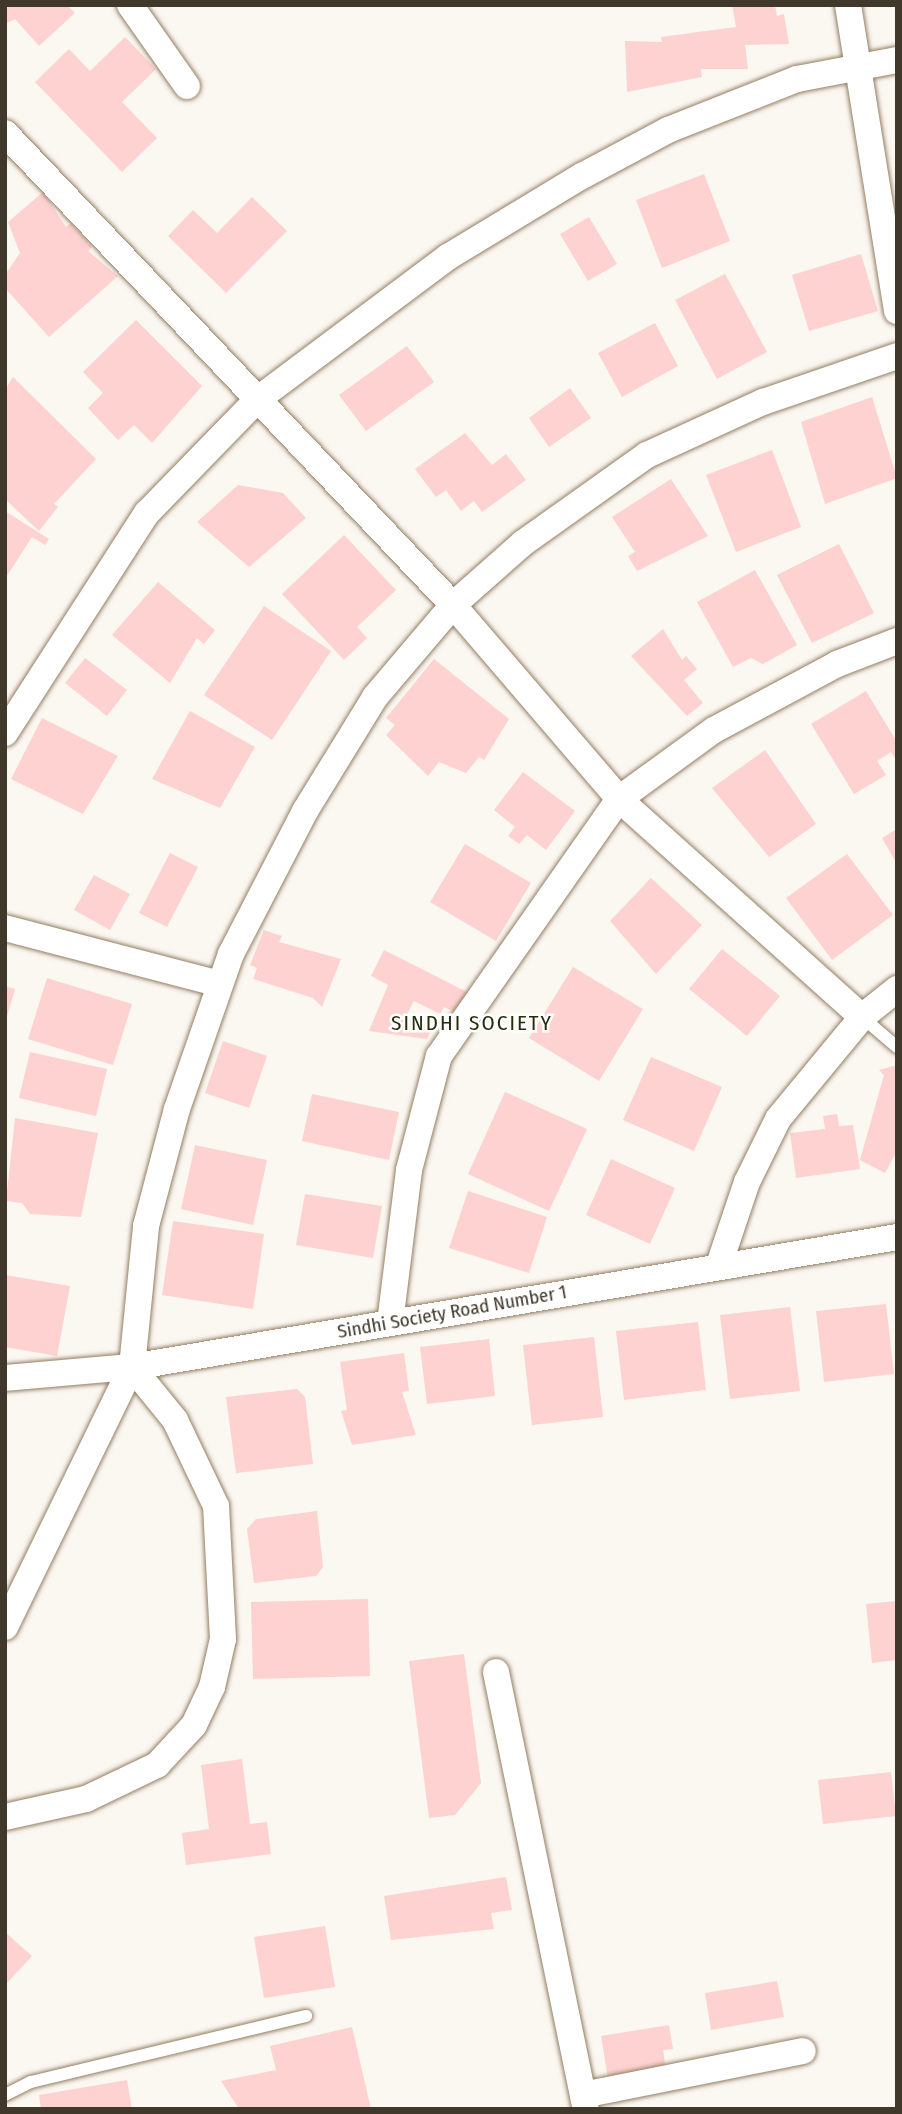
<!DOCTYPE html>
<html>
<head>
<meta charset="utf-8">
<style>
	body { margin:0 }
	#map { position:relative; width:902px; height:2114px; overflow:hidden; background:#fbf7f1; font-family:"Fira Sans Condensed",sans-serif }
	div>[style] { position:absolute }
	.building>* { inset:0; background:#fdd2d0 }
	.roads { filter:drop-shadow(0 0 2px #937e62) drop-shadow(0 0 2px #937e62) }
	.service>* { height:12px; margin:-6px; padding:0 6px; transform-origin:6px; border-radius:6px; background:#fff }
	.minor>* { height:26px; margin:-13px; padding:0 13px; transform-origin:13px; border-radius:13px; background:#fff }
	span { translate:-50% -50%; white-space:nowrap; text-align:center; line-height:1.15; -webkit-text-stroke:5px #fff; paint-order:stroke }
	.street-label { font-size:19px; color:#41382c }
	.neighbourhood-label { font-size:21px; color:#232f0a; letter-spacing:2px }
	.frame { position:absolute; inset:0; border:7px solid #41382c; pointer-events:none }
</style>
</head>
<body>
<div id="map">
	<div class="building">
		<i style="clip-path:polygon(5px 5px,67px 5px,75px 13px,39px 46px,15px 19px,5px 24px)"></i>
		<i style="clip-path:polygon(732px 5px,775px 5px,777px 16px,784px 14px,789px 44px,745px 45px,748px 69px,701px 69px,702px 77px,627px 92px,625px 41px,662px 42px,661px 37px,736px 27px)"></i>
		<i style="clip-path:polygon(125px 37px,156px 69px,122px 102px,157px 138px,122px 172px,35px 82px,69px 49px,90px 71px)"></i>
		<i style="clip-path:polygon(704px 174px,730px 241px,662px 268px,636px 200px)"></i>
		<i style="clip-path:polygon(43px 192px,66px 227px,71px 223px,92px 247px,88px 251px,118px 276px,49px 337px,5px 288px,5px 275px,20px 253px,8px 222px)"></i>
		<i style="clip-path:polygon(252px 197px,287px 231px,226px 293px,168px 236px,193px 210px,217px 233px)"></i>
		<i style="clip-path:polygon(589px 217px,617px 264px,588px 281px,560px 234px)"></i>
		<i style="clip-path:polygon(861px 254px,878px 311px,809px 331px,792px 275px)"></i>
		<i style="clip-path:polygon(725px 274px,767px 352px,717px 379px,675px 300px)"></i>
		<i style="clip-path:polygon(136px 320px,202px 386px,152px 443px,134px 425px,118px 440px,88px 408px,103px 393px,83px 372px)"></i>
		<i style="clip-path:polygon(655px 323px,678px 366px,622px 397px,598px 353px)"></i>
		<i style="clip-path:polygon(407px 346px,434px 382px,366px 431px,339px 395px)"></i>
		<i style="clip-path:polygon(13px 377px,96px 459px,54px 504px,58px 507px,39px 531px,5px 499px,5px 390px)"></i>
		<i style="clip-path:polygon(570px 388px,591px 418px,549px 447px,529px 418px)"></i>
		<i style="clip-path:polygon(872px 397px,897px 478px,825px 504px,801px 422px)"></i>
		<i style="clip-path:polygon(465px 433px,492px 465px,506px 454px,526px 480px,482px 512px,474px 501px,461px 511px,446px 490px,436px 497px,415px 469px)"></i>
		<i style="clip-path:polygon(772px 450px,801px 527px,736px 552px,706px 475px)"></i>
		<i style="clip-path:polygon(671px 479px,708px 536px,637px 571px,628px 556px,635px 552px,612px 517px)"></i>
		<i style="clip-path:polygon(238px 485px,283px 493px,306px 518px,249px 567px,197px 522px)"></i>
		<i style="clip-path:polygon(5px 511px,49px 539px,45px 545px,32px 537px,5px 579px)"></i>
		<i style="clip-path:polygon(344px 535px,396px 590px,357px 627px,367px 638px,344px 660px,282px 594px)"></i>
		<i style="clip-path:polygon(839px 544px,874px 613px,812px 643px,777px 575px)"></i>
		<i style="clip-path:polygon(755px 570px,797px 645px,763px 664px,751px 658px,733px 667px,697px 602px)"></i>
		<i style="clip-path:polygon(158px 582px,215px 630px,204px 644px,197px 638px,170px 683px,112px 635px)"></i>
		<i style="clip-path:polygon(264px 606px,331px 651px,272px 740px,204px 695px)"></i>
		<i style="clip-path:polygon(663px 629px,682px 660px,686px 656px,697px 669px,684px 680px,703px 703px,687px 716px,631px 656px)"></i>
		<i style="clip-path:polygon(85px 658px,127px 690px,107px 716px,65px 683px)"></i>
		<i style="clip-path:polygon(434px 659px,509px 719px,484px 760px,479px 757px,466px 773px,439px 762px,428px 776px,386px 735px,395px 725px,386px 718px)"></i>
		<i style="clip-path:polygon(866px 691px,897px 742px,897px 761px,891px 752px,877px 761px,886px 775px,854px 794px,811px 724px)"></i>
		<i style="clip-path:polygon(190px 711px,255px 747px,220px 808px,152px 779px)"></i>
		<i style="clip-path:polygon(42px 718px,118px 756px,83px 814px,11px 779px)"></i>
		<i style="clip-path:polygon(765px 750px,816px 824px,769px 857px,712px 788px)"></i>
		<i style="clip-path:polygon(523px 772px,575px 811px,546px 850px,527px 835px,519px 844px,508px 836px,515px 827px,494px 810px)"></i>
		<i style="clip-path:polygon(897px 829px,897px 864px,882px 838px)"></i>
		<i style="clip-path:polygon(465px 844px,531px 883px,496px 941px,430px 902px)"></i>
		<i style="clip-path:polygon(170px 853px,198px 867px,167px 927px,139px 913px)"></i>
		<i style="clip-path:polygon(847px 854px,893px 915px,832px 960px,786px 898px)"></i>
		<i style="clip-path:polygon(94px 875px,130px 894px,110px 930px,74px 910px)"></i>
		<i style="clip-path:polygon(651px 878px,702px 925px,656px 974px,610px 921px)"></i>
		<i style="clip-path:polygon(264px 930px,282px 936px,279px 942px,341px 959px,322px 1007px,313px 998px,253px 979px,257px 968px,250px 965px)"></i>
		<i style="clip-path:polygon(722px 949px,780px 996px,747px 1036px,689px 989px)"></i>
		<i style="clip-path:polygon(384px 950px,469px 993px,458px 1014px,444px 1007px,440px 1014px,414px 1001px,405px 1018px,433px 1027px,427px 1039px,369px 1031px,388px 985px,371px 976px)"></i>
		<i style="clip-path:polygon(573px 967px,643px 1009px,599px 1081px,529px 1038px)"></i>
		<i style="clip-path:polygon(47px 978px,132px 1004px,113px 1065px,28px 1039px)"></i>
		<i style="clip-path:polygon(5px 986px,15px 989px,6px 1020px,5px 1020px)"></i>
		<i style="clip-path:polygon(223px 1041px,267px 1056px,249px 1108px,205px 1093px)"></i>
		<i style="clip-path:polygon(30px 1052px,107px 1069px,96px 1116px,19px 1098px)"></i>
		<i style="clip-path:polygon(651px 1057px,722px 1087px,694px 1151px,623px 1120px)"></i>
		<i style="clip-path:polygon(897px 1065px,897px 1151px,885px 1173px,860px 1160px,884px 1075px,879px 1070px)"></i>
		<i style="clip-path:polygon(505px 1092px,587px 1129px,549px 1211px,468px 1174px)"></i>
		<i style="clip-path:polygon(312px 1094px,399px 1112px,389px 1160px,302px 1141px)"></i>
		<i style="clip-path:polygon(837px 1114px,839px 1126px,853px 1125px,860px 1169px,796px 1178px,790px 1133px,825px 1129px,823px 1116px)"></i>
		<i style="clip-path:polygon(15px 1118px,98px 1133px,81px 1217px,30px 1214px,22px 1203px,6px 1201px)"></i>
		<i style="clip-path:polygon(195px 1145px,267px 1160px,253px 1225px,181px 1209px)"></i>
		<i style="clip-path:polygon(611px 1159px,675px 1188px,650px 1244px,586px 1215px)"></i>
		<i style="clip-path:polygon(468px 1191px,547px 1217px,529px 1273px,449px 1248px)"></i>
		<i style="clip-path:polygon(305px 1194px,382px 1206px,373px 1258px,296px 1245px)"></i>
		<i style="clip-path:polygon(173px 1221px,264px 1234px,253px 1309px,162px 1295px)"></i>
		<i style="clip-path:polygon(5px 1275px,70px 1286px,57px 1356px,5px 1347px)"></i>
		<i style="clip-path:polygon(886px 1304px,894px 1374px,824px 1382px,816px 1311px)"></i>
		<i style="clip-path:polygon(790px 1307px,800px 1391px,730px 1399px,720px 1315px)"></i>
		<i style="clip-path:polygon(698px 1322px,706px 1390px,624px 1400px,616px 1331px)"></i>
		<i style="clip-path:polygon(594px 1337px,603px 1417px,532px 1425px,523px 1345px)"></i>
		<i style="clip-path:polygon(489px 1339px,495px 1396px,427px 1404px,420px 1347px)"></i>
		<i style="clip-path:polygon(404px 1353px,409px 1391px,402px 1392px,416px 1435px,352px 1445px,341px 1411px,347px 1410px,340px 1362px)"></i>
		<i style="clip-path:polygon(297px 1389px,305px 1397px,313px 1464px,236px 1473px,226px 1397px)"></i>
		<i style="clip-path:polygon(317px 1511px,323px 1567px,316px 1576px,254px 1583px,247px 1529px,256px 1519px)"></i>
		<i style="clip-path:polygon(368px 1599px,370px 1676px,253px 1679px,251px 1602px)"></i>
		<i style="clip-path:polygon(897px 1601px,897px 1660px,872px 1663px,866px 1604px)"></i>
		<i style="clip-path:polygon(464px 1654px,481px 1783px,455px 1815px,429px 1818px,409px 1661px)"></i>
		<i style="clip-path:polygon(242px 1759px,250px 1824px,267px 1822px,271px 1854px,186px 1865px,182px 1833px,209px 1829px,201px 1765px)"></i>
		<i style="clip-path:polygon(891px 1772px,896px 1816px,823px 1824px,818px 1780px)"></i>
		<i style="clip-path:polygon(506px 1877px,512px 1910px,491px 1913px,494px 1929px,391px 1940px,384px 1896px)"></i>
		<i style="clip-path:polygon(325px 1926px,335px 1987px,264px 1998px,254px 1937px)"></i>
		<i style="clip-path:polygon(5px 1932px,32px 1956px,5px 1985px)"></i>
		<i style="clip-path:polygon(777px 1981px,784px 2017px,711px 2030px,705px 1993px)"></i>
		<i style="clip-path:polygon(669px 2025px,673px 2049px,663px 2050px,666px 2069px,608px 2079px,601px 2036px)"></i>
		<i style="clip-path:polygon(352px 2027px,371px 2109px,239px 2109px,221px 2081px,276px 2070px,270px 2046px)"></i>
		<i style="clip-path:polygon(127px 2080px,132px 2109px,41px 2109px,39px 2095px)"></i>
	</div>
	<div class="roads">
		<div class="service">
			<i style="left:862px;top:1017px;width:46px;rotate:40.6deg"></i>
			<i style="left:5px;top:2095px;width:29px;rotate:-27deg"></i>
			<i style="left:31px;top:2082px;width:283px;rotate:-13.5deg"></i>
		</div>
		<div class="minor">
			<i style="left:130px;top:5px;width:99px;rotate:54.9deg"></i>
			<i style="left:848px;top:5px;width:310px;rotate:80.9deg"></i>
			<i style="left:5px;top:133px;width:651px;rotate:46.49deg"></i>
			<i style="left:453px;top:605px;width:255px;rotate:49.4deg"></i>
			<i style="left:619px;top:799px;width:326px;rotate:41.9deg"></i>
			<i style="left:5px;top:733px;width:262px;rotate:-57.2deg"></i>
			<i style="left:147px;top:513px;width:159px;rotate:-45.8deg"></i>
			<i style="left:258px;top:399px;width:237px;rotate:-36.8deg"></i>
			<i style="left:448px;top:257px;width:157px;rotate:-31.2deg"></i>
			<i style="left:582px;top:176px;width:98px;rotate:-28.1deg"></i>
			<i style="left:668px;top:130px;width:139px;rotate:-21.6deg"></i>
			<i style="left:797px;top:79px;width:102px;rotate:-10.8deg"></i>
			<i style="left:5px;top:928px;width:222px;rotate:14.6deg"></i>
			<i style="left:719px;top:1265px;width:88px;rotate:-71.4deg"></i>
			<i style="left:747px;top:1182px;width:70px;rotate:-63.8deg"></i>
			<i style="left:778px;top:1119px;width:132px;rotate:-50.5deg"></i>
			<i style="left:862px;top:1017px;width:45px;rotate:-38.7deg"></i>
			<i style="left:390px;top:1323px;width:154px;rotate:-82.9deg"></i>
			<i style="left:409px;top:1170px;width:118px;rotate:-75.3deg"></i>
			<i style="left:439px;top:1056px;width:314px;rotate:-55deg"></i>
			<i style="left:619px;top:799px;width:117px;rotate:-36deg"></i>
			<i style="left:714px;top:730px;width:140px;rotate:-28.2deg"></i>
			<i style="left:837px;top:664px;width:64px;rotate:-21deg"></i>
			<i style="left:5px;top:1378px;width:127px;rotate:-5deg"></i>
			<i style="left:132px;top:1367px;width:776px;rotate:-9.64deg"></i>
			<i style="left:5px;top:1627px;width:289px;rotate:-64deg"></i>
			<i style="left:132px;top:1367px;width:142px;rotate:-84.3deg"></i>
			<i style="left:146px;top:1226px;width:121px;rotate:-75.2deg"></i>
			<i style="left:177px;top:1109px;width:164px;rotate:-70.8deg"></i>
			<i style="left:231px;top:954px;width:161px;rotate:-62.6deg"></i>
			<i style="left:305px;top:811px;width:134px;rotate:-58.4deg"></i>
			<i style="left:375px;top:697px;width:121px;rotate:-49.7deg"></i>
			<i style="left:453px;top:605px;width:94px;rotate:-41.5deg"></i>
			<i style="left:523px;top:543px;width:152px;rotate:-35.4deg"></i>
			<i style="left:647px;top:455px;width:128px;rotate:-24.6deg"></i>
			<i style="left:763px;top:402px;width:142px;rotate:-18.9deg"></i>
			<i style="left:496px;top:1672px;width:446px;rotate:78.4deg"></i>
			<i style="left:5px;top:1817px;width:83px;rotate:-12.5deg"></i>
			<i style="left:86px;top:1799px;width:79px;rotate:-25.6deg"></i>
			<i style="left:157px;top:1765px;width:54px;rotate:-47.2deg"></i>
			<i style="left:194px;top:1725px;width:42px;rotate:-64.7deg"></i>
			<i style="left:212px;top:1687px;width:49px;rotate:-77.1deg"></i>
			<i style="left:223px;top:1639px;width:133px;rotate:-93deg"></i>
			<i style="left:216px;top:1506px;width:95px;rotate:-115.5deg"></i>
			<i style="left:175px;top:1420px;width:68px;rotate:-129.1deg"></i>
			<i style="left:583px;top:2095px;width:224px;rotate:-11.3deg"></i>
		</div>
	</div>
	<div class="street-label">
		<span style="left:452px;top:1312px;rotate:-10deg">Sindhi Society Road Number 1</span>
	</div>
	<div class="neighbourhood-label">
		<span style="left:472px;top:1023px">SINDHI SOCIETY</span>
	</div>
	<div class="frame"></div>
</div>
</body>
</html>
